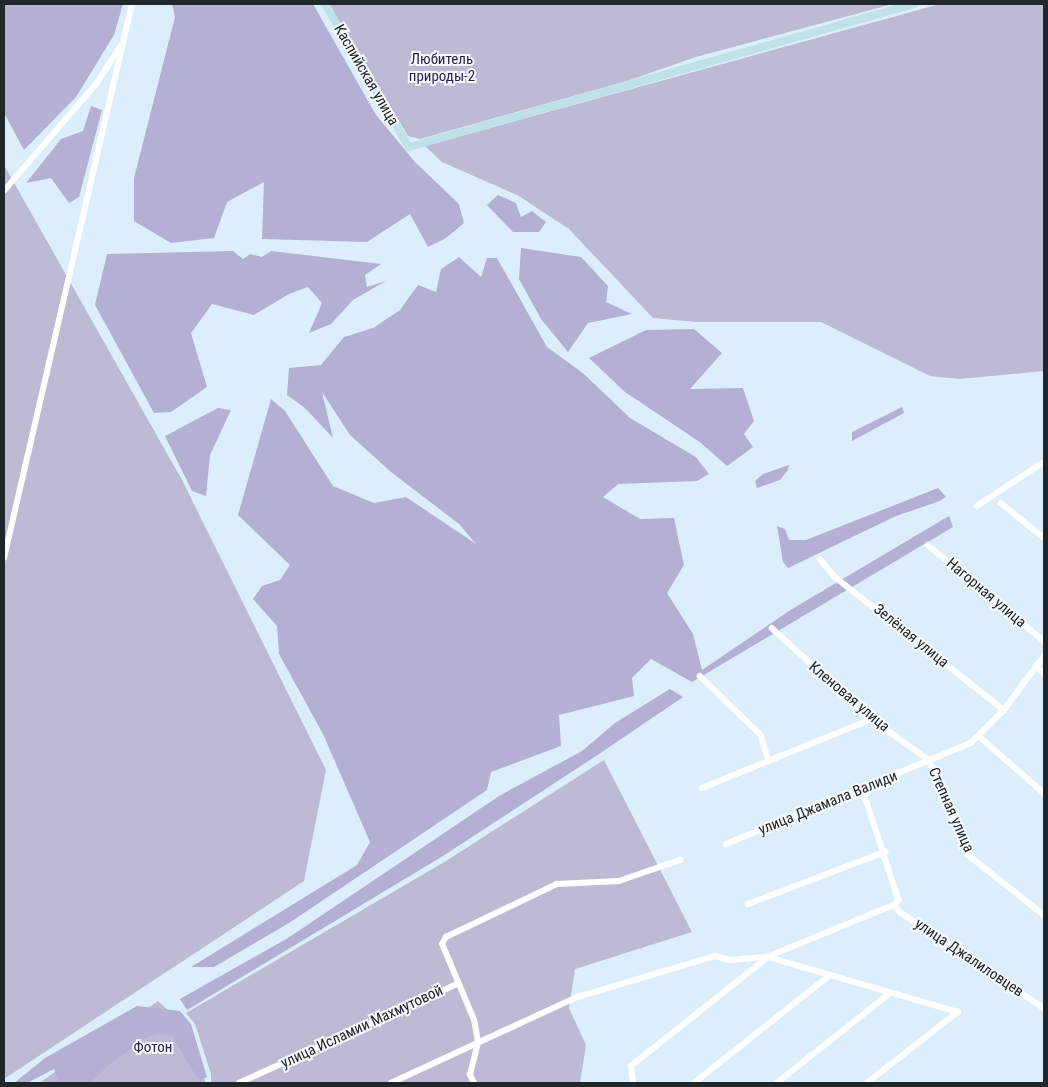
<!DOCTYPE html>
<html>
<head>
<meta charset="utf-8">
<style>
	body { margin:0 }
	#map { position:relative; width:1048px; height:1087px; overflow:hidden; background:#dceefc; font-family:"Roboto Condensed",sans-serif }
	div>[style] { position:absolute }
	.green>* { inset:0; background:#bdbad5 }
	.forest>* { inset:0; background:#b4b0d3 }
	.street>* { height:5.5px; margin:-2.75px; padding:0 2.75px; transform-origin:2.75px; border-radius:2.75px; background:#fff }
	.secondary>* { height:8px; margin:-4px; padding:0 4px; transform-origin:4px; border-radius:4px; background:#c0e1e7 }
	span { translate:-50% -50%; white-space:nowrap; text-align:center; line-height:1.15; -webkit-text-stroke:4px #f6f9fc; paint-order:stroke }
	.park-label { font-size:15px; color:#2c224f }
	.street-label { font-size:15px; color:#20272b }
	.frame { position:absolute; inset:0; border:5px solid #20272b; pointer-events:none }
</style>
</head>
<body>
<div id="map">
	<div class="green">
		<i style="clip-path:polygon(329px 4px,893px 4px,696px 57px,627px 81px,420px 139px,408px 136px)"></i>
		<i style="clip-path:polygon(940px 4px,1044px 4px,1044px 371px,959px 379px,930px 376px,821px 322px,697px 322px,653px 318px,569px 229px,517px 195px,442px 162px,425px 146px)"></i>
		<i style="clip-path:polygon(4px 165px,182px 480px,326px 770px,304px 881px,4px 1079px)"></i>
		<i style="clip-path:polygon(604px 760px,692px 932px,575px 969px,569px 1008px,586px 1045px,580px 1083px,211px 1083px,211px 1074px,195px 1024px,186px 1013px,446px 861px)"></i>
		<i style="clip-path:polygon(158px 1001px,181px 1022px,206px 1083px,39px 1083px)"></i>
	</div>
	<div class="forest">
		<i style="clip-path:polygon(4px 4px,123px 4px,114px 35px,76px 97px,24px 150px,4px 113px)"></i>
		<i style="clip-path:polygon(172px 4px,313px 4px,376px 115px,416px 163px,459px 204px,464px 223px,446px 238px,428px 247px,410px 214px,367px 242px,262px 239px,264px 182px,227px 202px,214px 238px,171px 243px,134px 221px,134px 178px,175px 17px)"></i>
		<i style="clip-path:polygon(91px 106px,102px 110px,79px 197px,69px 203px,51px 178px,26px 183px,61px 139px,83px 131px)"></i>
		<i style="clip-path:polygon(498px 195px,516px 203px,521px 217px,532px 211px,546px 222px,539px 232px,513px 232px,487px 205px)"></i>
		<i style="clip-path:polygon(521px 248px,581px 257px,608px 286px,606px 302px,632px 314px,588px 323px,568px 352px,541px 319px,519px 279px)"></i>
		<i style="clip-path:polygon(233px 251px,243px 259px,250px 254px,262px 257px,271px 251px,381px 264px,365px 275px,367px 287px,386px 281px,353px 300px,331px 324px,309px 333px,322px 303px,308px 287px,289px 294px,254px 315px,212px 304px,191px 333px,207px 387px,171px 412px,154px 413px,95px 305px,107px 254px)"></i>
		<i style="clip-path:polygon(459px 257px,481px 277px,487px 258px,497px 258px,547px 347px,584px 374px,630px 418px,696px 457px,709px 474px,697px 481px,618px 484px,603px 497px,640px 519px,674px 518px,684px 565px,667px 593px,693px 634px,702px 670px,792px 609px,949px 516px,953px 527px,692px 682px,651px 659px,632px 678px,634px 696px,559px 715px,561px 746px,491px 772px,487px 790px,289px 923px,214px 967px,191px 967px,357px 865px,370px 842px,323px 734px,279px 654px,277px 626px,253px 599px,262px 586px,280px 580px,290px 565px,238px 515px,271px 399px,285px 411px,333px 486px,374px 503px,406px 497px,476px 544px,459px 524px,391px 472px,350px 435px,322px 392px,333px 438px,305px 408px,287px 395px,289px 368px,321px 365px,344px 337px,373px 328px,400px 310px,418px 285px,436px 292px,441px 269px)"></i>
		<i style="clip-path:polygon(694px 329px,722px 353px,690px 389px,743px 388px,754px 421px,744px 434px,753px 447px,727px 466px,701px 443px,625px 392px,589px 358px,646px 330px)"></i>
		<i style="clip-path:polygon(902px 407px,904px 413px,852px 441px,852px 432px)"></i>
		<i style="clip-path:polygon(218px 408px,231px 410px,210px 455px,206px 496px,192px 491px,165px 436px)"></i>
		<i style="clip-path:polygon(789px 465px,788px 470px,780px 480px,757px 488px,755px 481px,763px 474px)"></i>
		<i style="clip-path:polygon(938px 488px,946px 497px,940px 501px,896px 516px,788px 568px,783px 562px,777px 526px,785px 529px,789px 540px,806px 540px)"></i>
		<i style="clip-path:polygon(670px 689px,683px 697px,599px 754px,443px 856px,187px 1010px,180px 999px,288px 938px,499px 796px,582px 751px,615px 723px)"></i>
		<i style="clip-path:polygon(137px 1006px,180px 1011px,191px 1024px,207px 1077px,200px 1080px,196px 1076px,172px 1036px,159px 1034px,147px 1037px,111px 1063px,90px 1083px,52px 1083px,58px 1080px,54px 1069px,27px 1083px,14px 1083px,45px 1058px)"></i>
	</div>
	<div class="street">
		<i style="left:4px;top:191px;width:143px;rotate:-49.3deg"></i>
		<i style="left:97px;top:83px;width:43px;rotate:-57.4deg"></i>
		<i style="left:1001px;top:503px;width:55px;rotate:39.1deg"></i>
		<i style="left:977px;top:506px;width:80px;rotate:-33.3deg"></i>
		<i style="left:928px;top:545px;width:151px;rotate:39.6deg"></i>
		<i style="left:4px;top:558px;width:569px;rotate:-76.99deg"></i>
		<i style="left:820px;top:559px;width:23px;rotate:50deg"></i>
		<i style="left:835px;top:577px;width:215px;rotate:38.2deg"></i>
		<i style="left:772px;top:628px;width:135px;rotate:42.3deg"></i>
		<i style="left:872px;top:719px;width:70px;rotate:35.7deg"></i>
		<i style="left:1036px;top:666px;width:11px;rotate:41deg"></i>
		<i style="left:700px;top:676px;width:85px;rotate:44deg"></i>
		<i style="left:761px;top:735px;width:27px;rotate:73deg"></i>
		<i style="left:980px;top:737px;width:85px;rotate:41.2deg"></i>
		<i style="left:929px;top:760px;width:101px;rotate:68deg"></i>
		<i style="left:967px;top:854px;width:98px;rotate:38.4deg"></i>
		<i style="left:702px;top:788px;width:183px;rotate:-22.1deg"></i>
		<i style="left:863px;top:790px;width:116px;rotate:71.9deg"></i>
		<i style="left:899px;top:900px;width:6px;rotate:129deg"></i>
		<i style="left:895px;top:905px;width:137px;rotate:157.7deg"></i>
		<i style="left:768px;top:957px;width:198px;rotate:16.1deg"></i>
		<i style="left:726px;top:844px;width:265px;rotate:-22.4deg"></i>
		<i style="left:971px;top:743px;width:47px;rotate:-45deg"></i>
		<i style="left:1004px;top:710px;width:67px;rotate:-53.5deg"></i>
		<i style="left:748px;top:904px;width:147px;rotate:-20.8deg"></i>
		<i style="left:895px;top:905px;width:9px;rotate:54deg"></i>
		<i style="left:900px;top:912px;width:173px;rotate:33.7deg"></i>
		<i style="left:239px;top:1083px;width:239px;rotate:-24.4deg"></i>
		<i style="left:391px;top:1083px;width:203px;rotate:-24.8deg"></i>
		<i style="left:575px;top:998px;width:146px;rotate:-16.7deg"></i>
		<i style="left:715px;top:956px;width:16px;rotate:14deg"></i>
		<i style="left:731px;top:960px;width:37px;rotate:-5deg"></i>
		<i style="left:474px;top:1083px;width:9px;rotate:-117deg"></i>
		<i style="left:470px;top:1075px;width:34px;rotate:-76deg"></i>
		<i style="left:478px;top:1042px;width:22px;rotate:-100deg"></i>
		<i style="left:474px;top:1020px;width:82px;rotate:-112.8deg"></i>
		<i style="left:442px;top:944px;width:8px;rotate:-60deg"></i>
		<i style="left:446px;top:937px;width:123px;rotate:-25.5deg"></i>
		<i style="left:557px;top:884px;width:62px;rotate:-2.8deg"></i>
		<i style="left:619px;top:881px;width:65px;rotate:-19deg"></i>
		<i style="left:633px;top:1083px;width:17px;rotate:-97deg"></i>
		<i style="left:631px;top:1066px;width:175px;rotate:-38.5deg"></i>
		<i style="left:694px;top:1083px;width:172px;rotate:-38.4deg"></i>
		<i style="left:777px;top:1083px;width:143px;rotate:-38.5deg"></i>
		<i style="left:867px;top:1083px;width:115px;rotate:-38deg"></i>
	</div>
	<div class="secondary">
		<i style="left:325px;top:4px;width:166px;rotate:59.6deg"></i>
		<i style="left:409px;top:147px;width:525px;rotate:-15.81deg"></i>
	</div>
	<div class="park-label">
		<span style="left:442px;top:68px">Любитель<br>природы-2</span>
		<span style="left:153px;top:1048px">Фотон</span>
	</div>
	<div class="street-label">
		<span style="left:366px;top:75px;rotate:60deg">Каспийская улица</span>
		<span style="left:986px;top:593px;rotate:40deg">Нагорная улица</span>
		<span style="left:911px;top:636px;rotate:39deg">Зелёная улица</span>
		<span style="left:849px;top:697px;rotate:40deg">Кленовая улица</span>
		<span style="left:828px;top:803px;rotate:-22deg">улица Джамала Валиди</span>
		<span style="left:951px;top:810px;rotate:66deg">Степная улица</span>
		<span style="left:969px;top:958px;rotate:34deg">улица Джалиловцев</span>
		<span style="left:362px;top:1027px;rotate:-25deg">улица Исламии Махмутовой</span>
	</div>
	<div class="frame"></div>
</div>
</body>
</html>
